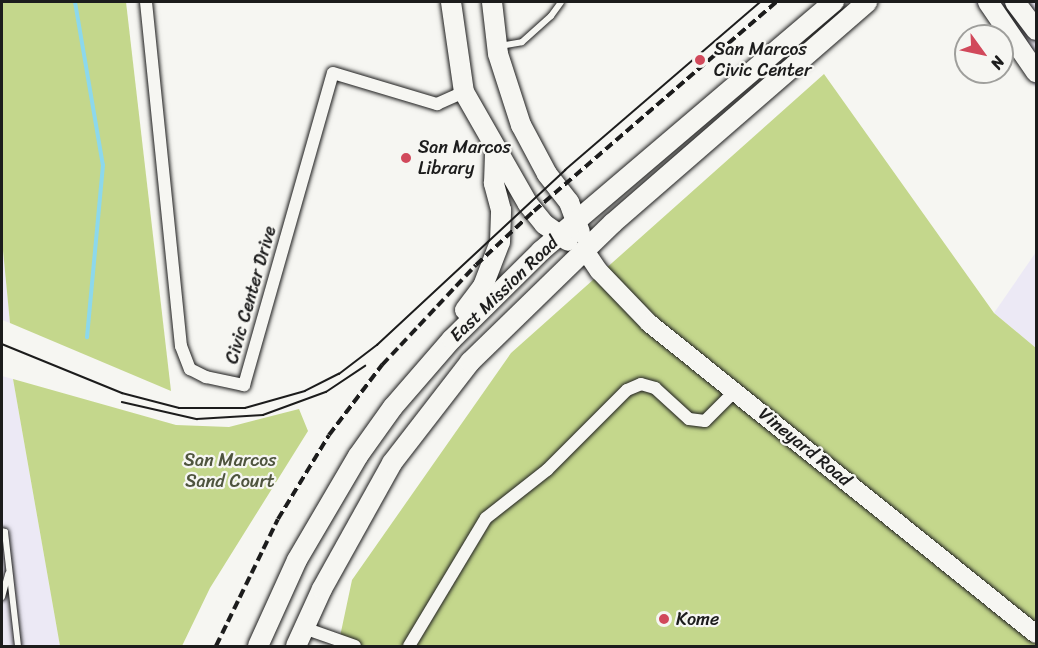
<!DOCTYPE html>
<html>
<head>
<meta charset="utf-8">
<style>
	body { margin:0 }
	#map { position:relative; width:1038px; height:648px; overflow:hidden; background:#f6f6f2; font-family:Sriracha,sans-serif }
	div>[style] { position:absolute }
	.built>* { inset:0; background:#ece9f5 }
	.green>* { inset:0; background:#c4d78c }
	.stream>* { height:4px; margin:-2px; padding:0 2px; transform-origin:2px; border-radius:2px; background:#8cd8ec }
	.roads { filter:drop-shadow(0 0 2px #1c1c1c) drop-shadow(0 0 2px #1c1c1c) }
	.lane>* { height:6px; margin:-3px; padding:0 3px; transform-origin:3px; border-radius:3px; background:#f6f6f2 }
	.street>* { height:12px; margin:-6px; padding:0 6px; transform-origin:6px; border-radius:6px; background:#f6f6f2 }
	.secondary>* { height:18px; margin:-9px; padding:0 9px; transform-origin:9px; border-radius:9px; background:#f6f6f2 }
	.primary>* { height:20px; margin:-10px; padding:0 10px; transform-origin:10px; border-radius:10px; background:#f6f6f2 }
	.tram>* { height:1.5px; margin:-0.75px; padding:0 0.75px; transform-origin:0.75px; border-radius:0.75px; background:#1c1c1c }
	.rail>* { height:4px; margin-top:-2px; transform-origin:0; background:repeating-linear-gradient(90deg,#1c1c1c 0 9px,transparent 0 13.5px) }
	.dots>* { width:16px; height:16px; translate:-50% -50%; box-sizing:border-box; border:3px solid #f6f6f2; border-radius:50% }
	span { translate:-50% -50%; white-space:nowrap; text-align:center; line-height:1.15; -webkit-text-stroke:4.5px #f6f6f2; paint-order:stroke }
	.poi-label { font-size:18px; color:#1c1c1c }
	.left { translate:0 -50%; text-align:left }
	.street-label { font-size:18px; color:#1c1c1c }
	.park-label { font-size:18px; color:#4e543e }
	.frame { position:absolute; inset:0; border:3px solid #1c1c1c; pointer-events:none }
	.north { position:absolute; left:954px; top:24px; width:60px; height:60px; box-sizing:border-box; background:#f6f6f2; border:2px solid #9f9f9c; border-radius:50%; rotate:123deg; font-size:16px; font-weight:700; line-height:24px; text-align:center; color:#1c1c1c }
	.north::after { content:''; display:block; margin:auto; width:21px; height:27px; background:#d1495b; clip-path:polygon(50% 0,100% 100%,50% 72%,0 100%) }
</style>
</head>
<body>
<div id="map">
	<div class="built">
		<i style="clip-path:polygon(974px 2px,1036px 2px,1036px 89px,1002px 36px)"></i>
		<i style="clip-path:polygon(2px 240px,10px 323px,2px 320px)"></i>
		<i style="clip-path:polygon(1036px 252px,1036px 348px,994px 313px)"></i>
		<i style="clip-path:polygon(2px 376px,13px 379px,60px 646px,2px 646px)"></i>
	</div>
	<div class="green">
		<i style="clip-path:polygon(2px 2px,126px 2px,171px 391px,10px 323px,2px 240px)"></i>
		<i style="clip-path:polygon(824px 74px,994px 313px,1036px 348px,1036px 646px,338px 646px,352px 580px,511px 353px)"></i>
		<i style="clip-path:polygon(13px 379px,176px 425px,229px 427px,299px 409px,308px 431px,210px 588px,182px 646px,60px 646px)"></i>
	</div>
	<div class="stream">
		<i style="left:75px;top:2px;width:165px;rotate:80.3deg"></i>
		<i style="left:103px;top:165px;width:173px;rotate:95.3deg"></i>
	</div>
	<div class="roads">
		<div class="lane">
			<i style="left:500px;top:46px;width:22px;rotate:-10deg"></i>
			<i style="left:522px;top:42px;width:39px;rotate:-42deg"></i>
			<i style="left:551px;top:16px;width:17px;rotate:-54deg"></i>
			<i style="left:2px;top:531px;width:3px;rotate:18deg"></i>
			<i style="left:5px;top:532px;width:115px;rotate:83.5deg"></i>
			<i style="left:2px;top:597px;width:24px;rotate:-75deg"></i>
		</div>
		<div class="street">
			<i style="left:146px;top:2px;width:346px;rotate:84.2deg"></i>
			<i style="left:181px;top:346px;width:25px;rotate:69deg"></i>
			<i style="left:190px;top:369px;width:18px;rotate:27deg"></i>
			<i style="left:206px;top:377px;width:39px;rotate:12deg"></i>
			<i style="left:244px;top:385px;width:324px;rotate:-74.1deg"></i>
			<i style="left:333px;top:73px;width:109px;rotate:16.6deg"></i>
			<i style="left:437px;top:104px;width:30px;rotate:-24deg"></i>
			<i style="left:304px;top:628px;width:54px;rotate:19.4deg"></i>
			<i style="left:409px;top:646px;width:149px;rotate:-59deg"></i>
			<i style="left:486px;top:518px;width:78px;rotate:-38.2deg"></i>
			<i style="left:547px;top:470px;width:113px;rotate:-45deg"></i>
			<i style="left:627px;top:390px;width:15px;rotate:-23deg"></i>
			<i style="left:641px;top:384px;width:15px;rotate:16deg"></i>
			<i style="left:655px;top:388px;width:46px;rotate:42.4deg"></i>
			<i style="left:689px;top:419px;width:16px;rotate:7deg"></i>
			<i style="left:705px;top:421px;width:42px;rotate:-45deg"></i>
		</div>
		<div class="secondary">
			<i style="left:584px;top:249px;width:27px;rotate:56deg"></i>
			<i style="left:599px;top:271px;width:72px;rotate:46.1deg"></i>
			<i style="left:649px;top:323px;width:496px;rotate:38.8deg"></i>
		</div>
		<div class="primary">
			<i style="left:451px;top:2px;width:91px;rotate:81.8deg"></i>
			<i style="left:464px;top:92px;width:129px;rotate:60.3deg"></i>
			<i style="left:528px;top:204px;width:26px;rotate:51deg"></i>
			<i style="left:544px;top:224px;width:29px;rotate:35deg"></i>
			<i style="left:492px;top:2px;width:52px;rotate:83.4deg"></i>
			<i style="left:498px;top:54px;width:75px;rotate:72.1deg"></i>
			<i style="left:521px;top:125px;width:55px;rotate:62deg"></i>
			<i style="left:547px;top:174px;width:36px;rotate:52deg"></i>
			<i style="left:569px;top:202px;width:32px;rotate:70deg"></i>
			<i style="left:988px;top:2px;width:85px;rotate:55.6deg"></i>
			<i style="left:1015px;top:2px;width:35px;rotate:53deg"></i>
			<i style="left:465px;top:310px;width:30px;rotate:-53deg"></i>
			<i style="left:483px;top:286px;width:47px;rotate:-68.9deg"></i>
			<i style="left:500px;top:242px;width:32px;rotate:-88deg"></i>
			<i style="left:501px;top:210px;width:28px;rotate:-105deg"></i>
			<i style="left:494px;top:183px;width:31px;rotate:-88deg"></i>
			<i style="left:258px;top:646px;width:94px;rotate:-65.6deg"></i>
			<i style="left:297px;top:560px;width:121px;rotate:-59.6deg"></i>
			<i style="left:358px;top:456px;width:60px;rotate:-54.5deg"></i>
			<i style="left:393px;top:407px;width:90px;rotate:-49.1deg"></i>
			<i style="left:452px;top:339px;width:125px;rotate:-44.7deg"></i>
			<i style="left:541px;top:251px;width:385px;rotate:-40.4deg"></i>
			<i style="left:296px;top:646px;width:63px;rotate:-65.5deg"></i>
			<i style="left:322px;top:589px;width:144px;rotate:-60.9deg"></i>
			<i style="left:392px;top:463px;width:128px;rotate:-52.3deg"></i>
			<i style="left:470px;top:362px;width:199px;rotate:-44.2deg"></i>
			<i style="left:613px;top:223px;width:337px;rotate:-41deg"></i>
		</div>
	</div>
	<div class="tram">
		<i style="left:2px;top:344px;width:130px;rotate:22.2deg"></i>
		<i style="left:122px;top:393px;width:59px;rotate:14.7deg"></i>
		<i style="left:179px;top:408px;width:66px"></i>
		<i style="left:245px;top:408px;width:62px;rotate:-15.8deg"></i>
		<i style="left:305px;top:391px;width:38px;rotate:-27deg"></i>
		<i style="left:339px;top:374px;width:48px;rotate:-37.3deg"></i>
		<i style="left:377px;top:345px;width:257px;rotate:-42.9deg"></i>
		<i style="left:565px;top:170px;width:257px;rotate:-40.7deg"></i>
		<i style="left:122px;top:402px;width:77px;rotate:12.8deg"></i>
		<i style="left:197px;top:419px;width:66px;rotate:-3.5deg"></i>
		<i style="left:263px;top:415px;width:67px;rotate:-20.1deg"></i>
		<i style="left:326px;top:392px;width:47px;rotate:-33.7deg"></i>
	</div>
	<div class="rail">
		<i style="left:216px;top:646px;width:141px;rotate:-64deg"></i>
		<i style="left:278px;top:519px;width:98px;rotate:-58.7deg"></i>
		<i style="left:329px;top:435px;width:88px;rotate:-52.9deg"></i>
		<i style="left:382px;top:365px;width:137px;rotate:-46.8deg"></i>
		<i style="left:476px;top:265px;width:79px;rotate:-43deg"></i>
		<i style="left:534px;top:211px;width:320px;rotate:-40.8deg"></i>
	</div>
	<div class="dots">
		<i style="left:700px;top:60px;background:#d1495b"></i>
		<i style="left:406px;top:158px;background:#d1495b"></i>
		<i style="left:664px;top:619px;background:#d1495b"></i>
	</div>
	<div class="poi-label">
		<span class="left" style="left:714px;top:60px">San Marcos<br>Civic Center</span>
		<span class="left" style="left:418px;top:158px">San Marcos<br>Library</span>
		<span class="left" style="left:676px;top:619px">Kome</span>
	</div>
	<div class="street-label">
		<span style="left:504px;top:289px;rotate:-44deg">East Mission Road</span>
		<span style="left:251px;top:295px;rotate:-74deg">Civic Center Drive</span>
		<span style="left:805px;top:447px;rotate:39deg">Vineyard Road</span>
	</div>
	<div class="park-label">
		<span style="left:230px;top:471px">San Marcos<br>Sand Court</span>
	</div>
	<div class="frame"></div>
	<div class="north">N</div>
</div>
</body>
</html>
